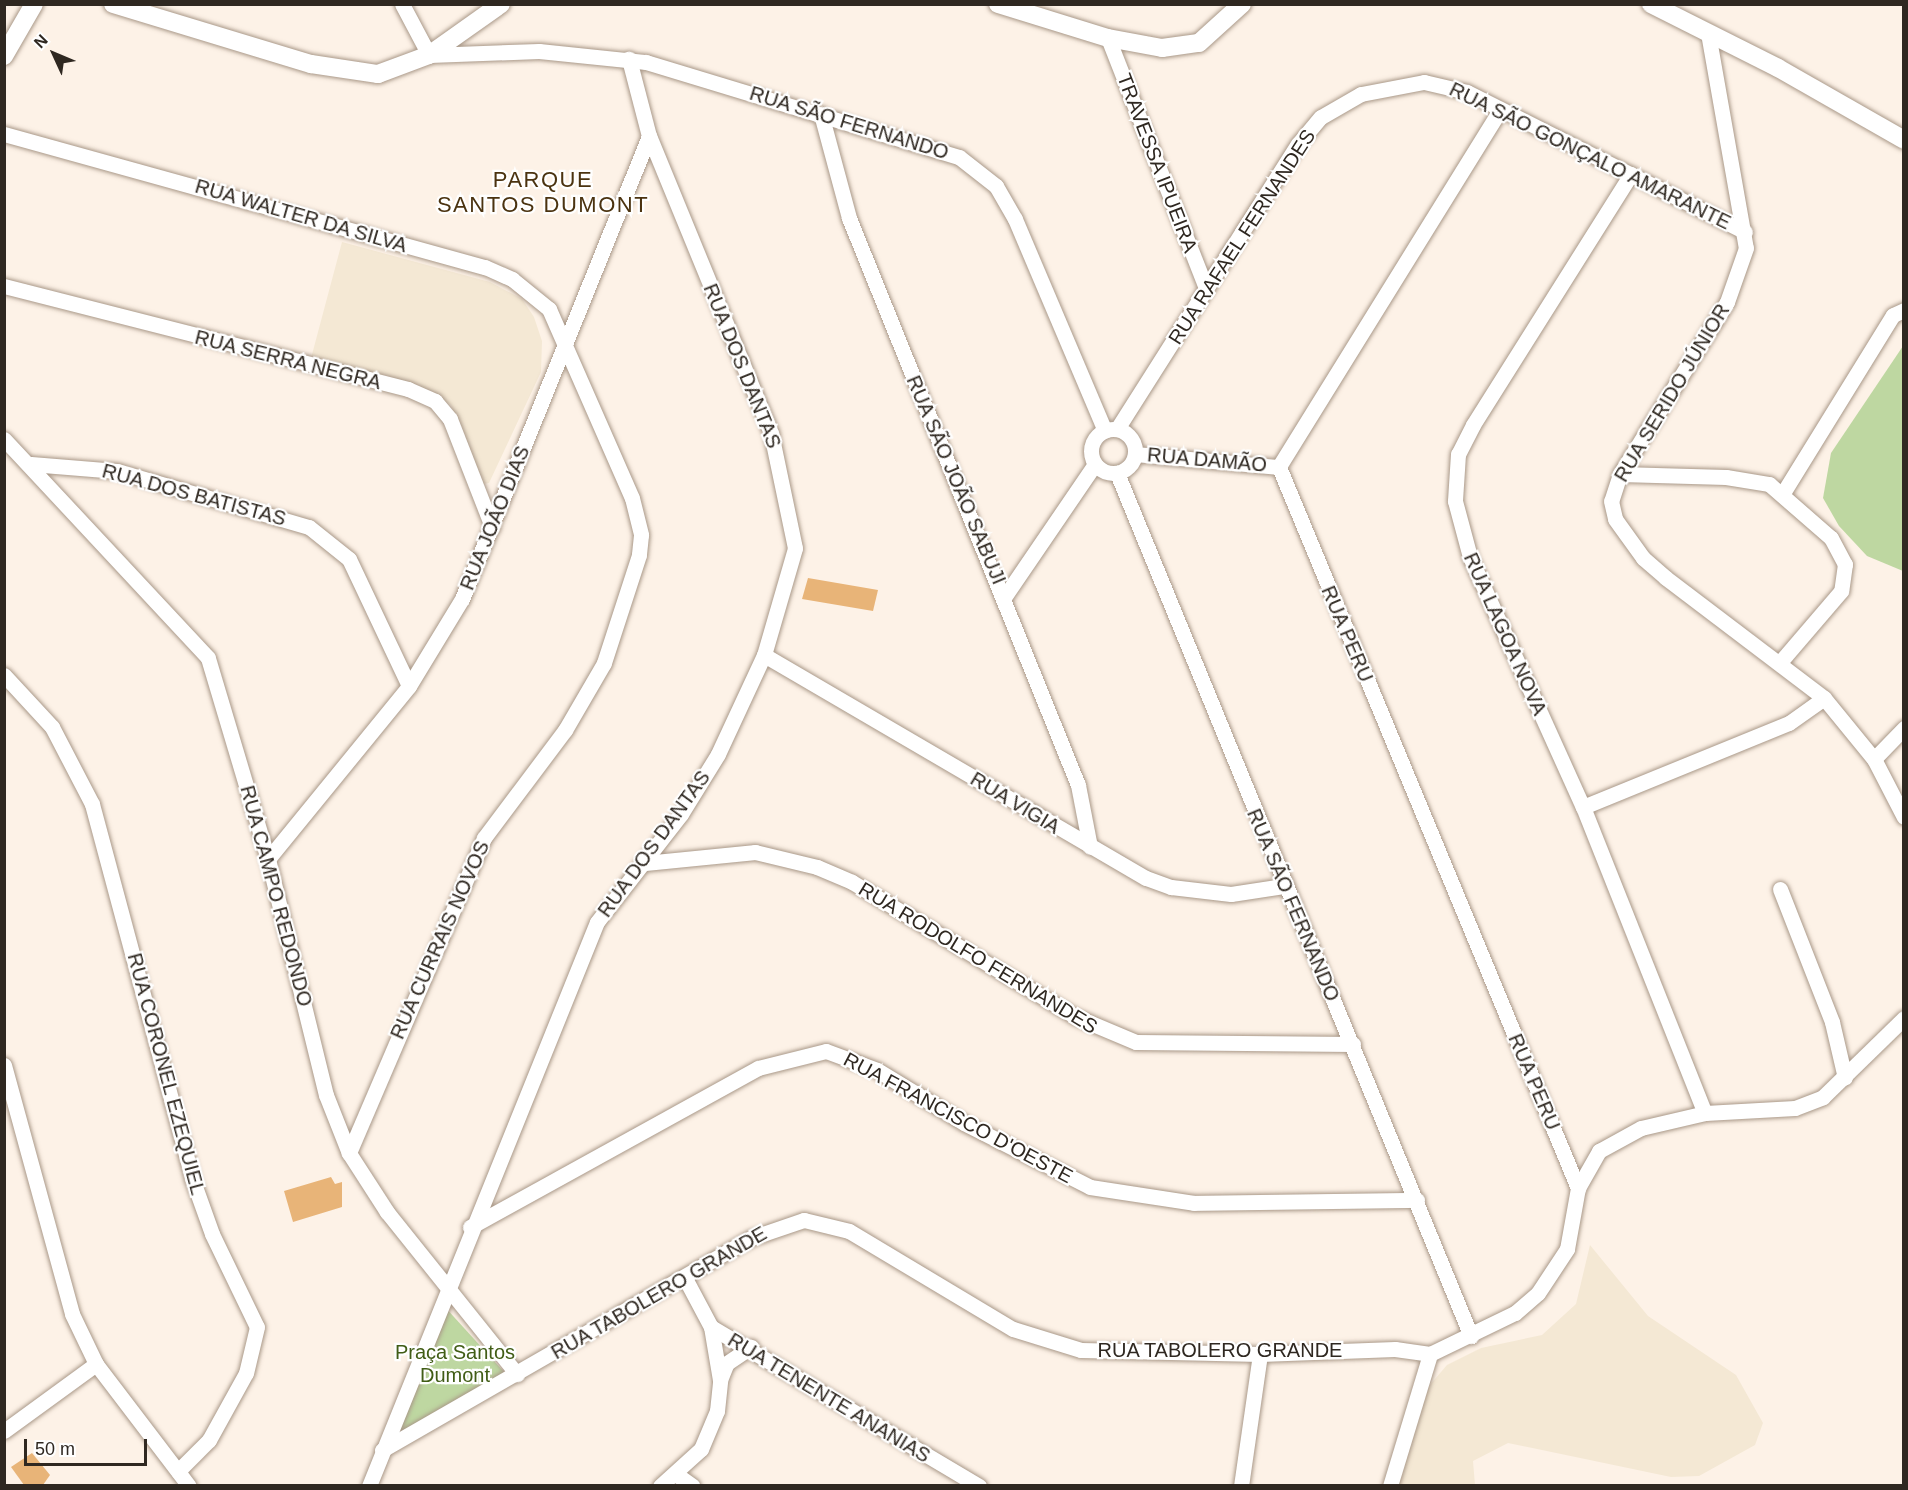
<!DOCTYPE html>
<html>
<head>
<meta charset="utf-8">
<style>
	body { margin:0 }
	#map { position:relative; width:1908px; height:1490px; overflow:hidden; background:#fdf2e7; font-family:Helvetica,sans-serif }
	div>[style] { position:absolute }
	.education>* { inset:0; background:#f4e8d4 }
	.green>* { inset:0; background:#bed7a1 }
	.building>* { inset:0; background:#e8b478 }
	.roads { filter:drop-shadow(0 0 2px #a99888) drop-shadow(0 0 2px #a99888) }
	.minor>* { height:15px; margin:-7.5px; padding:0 7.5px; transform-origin:7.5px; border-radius:7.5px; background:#fff }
	.minor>.ring { margin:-7.5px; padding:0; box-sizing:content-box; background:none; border:15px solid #fff; border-radius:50% }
	.tertiary>* { height:18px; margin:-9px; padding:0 9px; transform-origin:9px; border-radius:9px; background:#fff }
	span { translate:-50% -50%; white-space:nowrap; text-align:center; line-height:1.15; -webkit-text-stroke:4.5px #fff; paint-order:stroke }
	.street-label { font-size:20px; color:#2f2821 }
	.park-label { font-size:20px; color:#415d16 }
	.quarter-label { font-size:22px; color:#4b3310; letter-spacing:1.5px }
	.frame { position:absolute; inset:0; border:6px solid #2f2821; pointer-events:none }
	.north { position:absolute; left:24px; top:24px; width:60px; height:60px; -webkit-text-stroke:4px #fff; paint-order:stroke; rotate:314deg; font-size:16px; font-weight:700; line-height:24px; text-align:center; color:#2f2821 }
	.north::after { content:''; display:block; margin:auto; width:21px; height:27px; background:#2f2821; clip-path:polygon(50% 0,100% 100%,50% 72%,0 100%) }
	.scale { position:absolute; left:24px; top:1439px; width:123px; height:27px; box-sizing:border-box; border:3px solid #2f2821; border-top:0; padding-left:8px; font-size:18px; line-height:21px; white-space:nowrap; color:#2f2821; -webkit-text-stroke:4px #fff; paint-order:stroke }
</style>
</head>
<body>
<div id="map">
	<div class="education">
		<i style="clip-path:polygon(342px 242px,490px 282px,522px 299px,534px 317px,542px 341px,541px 372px,489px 483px,483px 484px,451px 405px,431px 391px,310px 362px)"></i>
		<i style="clip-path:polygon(1590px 1245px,1648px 1316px,1736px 1375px,1763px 1423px,1755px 1445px,1699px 1476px,1671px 1477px,1508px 1443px,1473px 1461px,1475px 1485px,1395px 1486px,1423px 1393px,1447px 1365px,1481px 1348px,1542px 1335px,1576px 1304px)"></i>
	</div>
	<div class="green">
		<i style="clip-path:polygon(1903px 346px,1903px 571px,1867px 556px,1839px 526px,1823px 498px,1831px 453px)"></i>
		<i style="clip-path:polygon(444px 1306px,505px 1373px,391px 1438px)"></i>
	</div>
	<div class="building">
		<i style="clip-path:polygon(808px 578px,878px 590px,873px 611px,802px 599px)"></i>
		<i style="clip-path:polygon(331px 1177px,335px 1184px,342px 1182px,342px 1207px,293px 1222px,284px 1191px)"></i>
		<i style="clip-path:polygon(32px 1453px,50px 1475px,43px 1485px,24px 1485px,11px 1467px)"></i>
	</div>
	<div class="roads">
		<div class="minor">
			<i style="left:402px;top:4px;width:58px;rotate:62.1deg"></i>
			<i style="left:429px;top:55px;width:110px;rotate:-2.1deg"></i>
			<i style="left:539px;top:51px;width:108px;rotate:5.9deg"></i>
			<i style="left:646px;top:62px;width:327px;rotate:16.9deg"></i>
			<i style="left:959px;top:157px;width:47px;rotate:38.1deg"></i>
			<i style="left:996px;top:186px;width:38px;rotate:60deg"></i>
			<i style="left:1015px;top:219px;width:230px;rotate:67deg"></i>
			<i style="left:1708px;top:33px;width:218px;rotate:80deg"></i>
			<i style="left:1746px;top:248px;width:57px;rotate:109.4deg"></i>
			<i style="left:1727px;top:302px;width:203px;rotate:121.9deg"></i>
			<i style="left:1620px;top:474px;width:28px;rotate:108deg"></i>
			<i style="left:1611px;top:501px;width:18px;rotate:77deg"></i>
			<i style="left:1615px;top:519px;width:48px;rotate:54.3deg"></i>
			<i style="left:1643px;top:558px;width:30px;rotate:41deg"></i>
			<i style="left:1666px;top:578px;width:198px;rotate:37.2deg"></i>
			<i style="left:1824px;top:698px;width:79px;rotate:50.7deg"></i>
			<i style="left:1874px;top:759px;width:65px;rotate:62.7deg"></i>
			<i style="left:1108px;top:38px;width:269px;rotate:68.6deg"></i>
			<i style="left:1500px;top:110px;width:420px;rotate:121.8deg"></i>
			<i style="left:1279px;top:467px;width:781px;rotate:67.48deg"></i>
			<i style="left:821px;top:114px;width:108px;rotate:74.9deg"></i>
			<i style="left:849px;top:218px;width:611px;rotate:68.01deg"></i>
			<i style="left:1078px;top:785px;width:63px;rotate:79deg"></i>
			<i style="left:4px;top:134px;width:499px;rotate:15.5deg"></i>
			<i style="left:485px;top:267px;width:30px;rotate:24deg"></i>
			<i style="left:512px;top:279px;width:48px;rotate:39deg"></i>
			<i style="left:549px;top:309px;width:206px;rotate:66.3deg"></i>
			<i style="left:632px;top:498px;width:38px;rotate:76deg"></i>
			<i style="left:641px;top:535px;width:20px;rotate:96deg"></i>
			<i style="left:639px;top:555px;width:114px;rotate:108deg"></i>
			<i style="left:604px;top:663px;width:78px;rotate:120.2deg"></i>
			<i style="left:565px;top:730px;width:135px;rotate:126.9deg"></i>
			<i style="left:484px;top:838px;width:343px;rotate:113.2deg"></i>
			<i style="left:1631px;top:174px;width:297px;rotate:122.2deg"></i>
			<i style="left:1473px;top:425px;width:33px;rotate:117deg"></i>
			<i style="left:1458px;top:454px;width:47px;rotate:93.7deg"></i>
			<i style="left:1455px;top:501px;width:58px;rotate:75deg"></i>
			<i style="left:1470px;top:557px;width:274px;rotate:65.7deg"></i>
			<i style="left:1583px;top:807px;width:329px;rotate:68.3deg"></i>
			<i style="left:4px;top:286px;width:417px;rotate:14.3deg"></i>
			<i style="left:408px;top:389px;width:30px;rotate:24deg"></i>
			<i style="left:435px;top:401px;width:23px;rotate:50deg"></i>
			<i style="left:450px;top:419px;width:116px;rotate:68.7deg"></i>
			<i class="ring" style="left:1091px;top:429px;width:29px;height:29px"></i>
			<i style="left:1117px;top:429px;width:338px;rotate:-57.6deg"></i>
			<i style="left:1298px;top:144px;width:35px;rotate:-50deg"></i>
			<i style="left:1321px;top:117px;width:46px;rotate:-29.9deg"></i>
			<i style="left:1361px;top:94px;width:64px;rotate:-10.8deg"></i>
			<i style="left:1424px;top:82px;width:44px;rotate:13.1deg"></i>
			<i style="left:1467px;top:92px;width:311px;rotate:26.7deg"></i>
			<i style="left:4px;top:439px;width:299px;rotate:47deg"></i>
			<i style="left:208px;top:658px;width:210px;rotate:73.4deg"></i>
			<i style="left:268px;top:859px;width:243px;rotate:76.2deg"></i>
			<i style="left:326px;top:1095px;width:62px;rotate:68.4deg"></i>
			<i style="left:349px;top:1153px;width:70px;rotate:57.2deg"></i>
			<i style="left:387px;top:1212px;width:208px;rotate:51.3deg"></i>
			<i style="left:1135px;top:454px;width:145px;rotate:5.2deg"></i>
			<i style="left:31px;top:464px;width:86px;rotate:4.7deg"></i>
			<i style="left:117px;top:471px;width:200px;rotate:16.3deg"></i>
			<i style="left:309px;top:527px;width:51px;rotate:38.7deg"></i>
			<i style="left:349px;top:559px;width:140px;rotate:64.7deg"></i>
			<i style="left:1117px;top:473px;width:933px;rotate:67.7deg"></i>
			<i style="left:1620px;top:474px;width:106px;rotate:1.6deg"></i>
			<i style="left:1726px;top:477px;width:44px;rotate:9.2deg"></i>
			<i style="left:1769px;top:484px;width:82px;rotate:41.1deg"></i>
			<i style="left:1831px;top:538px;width:30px;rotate:62deg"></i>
			<i style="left:1845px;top:564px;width:27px;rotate:98deg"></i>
			<i style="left:1841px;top:591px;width:92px;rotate:130.6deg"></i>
			<i style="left:1783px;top:493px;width:209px;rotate:-58.3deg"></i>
			<i style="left:1893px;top:315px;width:12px;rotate:-24deg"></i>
			<i style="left:1005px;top:596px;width:160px;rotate:-55.7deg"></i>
			<i style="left:764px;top:655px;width:442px;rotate:30.3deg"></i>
			<i style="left:1146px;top:878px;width:27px;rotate:20deg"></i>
			<i style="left:1171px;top:887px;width:60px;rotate:6.7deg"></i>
			<i style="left:1231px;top:894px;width:53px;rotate:-8.7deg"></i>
			<i style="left:4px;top:675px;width:71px;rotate:47.3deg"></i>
			<i style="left:52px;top:727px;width:87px;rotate:62.5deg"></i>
			<i style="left:92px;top:804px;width:387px;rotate:75deg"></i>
			<i style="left:192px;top:1178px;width:59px;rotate:70.3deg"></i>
			<i style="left:212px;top:1234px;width:103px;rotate:64.2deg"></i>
			<i style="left:257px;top:1327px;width:47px;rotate:103.4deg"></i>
			<i style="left:246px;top:1373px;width:77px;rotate:118.9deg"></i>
			<i style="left:209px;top:1440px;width:44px;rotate:135deg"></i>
			<i style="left:1874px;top:759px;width:43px;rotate:-45.9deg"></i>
			<i style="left:1583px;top:807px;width:222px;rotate:-22.2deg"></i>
			<i style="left:1789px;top:723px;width:43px;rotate:-35.5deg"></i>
			<i style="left:268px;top:859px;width:223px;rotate:-50.8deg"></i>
			<i style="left:409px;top:686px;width:102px;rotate:-58.7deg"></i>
			<i style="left:462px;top:599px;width:499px;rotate:-68deg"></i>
			<i style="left:645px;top:863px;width:111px;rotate:-5.7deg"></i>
			<i style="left:755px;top:852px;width:64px;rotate:13.6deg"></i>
			<i style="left:817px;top:867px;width:38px;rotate:23deg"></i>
			<i style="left:852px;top:882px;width:259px;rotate:31.1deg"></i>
			<i style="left:1074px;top:1016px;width:67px;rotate:22.8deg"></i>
			<i style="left:1136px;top:1042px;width:217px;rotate:0.5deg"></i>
			<i style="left:1780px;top:889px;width:143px;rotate:68.6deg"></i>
			<i style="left:1832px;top:1022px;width:57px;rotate:76.9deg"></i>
			<i style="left:4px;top:1065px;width:258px;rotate:74.7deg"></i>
			<i style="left:72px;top:1314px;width:55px;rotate:64.4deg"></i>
			<i style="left:96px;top:1364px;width:153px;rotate:52.7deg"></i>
			<i style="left:470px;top:1227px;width:329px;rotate:-28.9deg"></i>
			<i style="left:758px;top:1068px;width:70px;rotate:-14deg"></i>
			<i style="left:826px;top:1051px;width:54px;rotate:20.4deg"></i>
			<i style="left:877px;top:1070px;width:102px;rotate:31.3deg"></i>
			<i style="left:964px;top:1123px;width:141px;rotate:26.9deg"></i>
			<i style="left:1090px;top:1187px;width:105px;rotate:8.7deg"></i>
			<i style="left:1194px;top:1203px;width:223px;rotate:-0.8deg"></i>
			<i style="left:711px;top:1327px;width:312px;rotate:30.7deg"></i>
			<i style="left:1430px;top:1354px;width:94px;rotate:-25.8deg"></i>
			<i style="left:1515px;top:1313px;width:30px;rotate:-41deg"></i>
			<i style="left:1538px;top:1293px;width:53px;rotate:-56.6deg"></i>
			<i style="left:1567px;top:1249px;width:62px;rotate:-79.8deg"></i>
			<i style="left:1578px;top:1188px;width:43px;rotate:-60.4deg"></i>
			<i style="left:1599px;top:1151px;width:48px;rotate:-28.7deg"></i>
			<i style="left:1641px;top:1128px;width:66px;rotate:-13.2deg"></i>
			<i style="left:1705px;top:1113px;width:90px;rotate:-3.2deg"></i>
			<i style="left:1795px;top:1108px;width:30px;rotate:-21deg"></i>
			<i style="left:1823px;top:1097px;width:113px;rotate:-44.3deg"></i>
			<i style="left:720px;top:1380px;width:18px;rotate:-68deg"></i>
			<i style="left:727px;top:1363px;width:29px;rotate:-34deg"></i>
			<i style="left:4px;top:1431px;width:114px;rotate:-36.1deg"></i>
			<i style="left:382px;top:1450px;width:426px;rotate:-29.9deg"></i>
			<i style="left:751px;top:1238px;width:56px;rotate:-18.8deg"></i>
			<i style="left:804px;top:1220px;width:46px;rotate:13.7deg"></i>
			<i style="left:849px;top:1231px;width:191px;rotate:30.9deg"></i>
			<i style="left:1013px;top:1329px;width:71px;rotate:17.2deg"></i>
			<i style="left:1081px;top:1350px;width:179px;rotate:1.3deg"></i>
			<i style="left:1260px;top:1354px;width:135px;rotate:-2.1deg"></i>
			<i style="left:1395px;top:1349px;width:35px;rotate:8deg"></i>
			<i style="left:677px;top:1475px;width:19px;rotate:35deg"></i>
			<i style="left:369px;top:1486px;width:608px;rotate:-67.99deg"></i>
			<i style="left:597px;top:922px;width:137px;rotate:-52.1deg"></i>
			<i style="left:681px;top:814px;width:70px;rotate:-58.3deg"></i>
			<i style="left:718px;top:754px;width:109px;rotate:-65.1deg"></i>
			<i style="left:764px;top:655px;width:111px;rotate:-73.8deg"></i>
			<i style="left:795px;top:548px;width:117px;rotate:-101.8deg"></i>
			<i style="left:771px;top:433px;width:321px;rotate:-112.3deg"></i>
			<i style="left:649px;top:136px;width:80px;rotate:-104.6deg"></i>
			<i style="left:660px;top:1486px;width:55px;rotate:-42.1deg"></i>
			<i style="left:701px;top:1449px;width:41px;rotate:-67.2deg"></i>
			<i style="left:717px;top:1411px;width:31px;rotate:-84deg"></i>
			<i style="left:720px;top:1380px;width:54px;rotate:-99.6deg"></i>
			<i style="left:711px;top:1327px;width:53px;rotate:-118deg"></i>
			<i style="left:1241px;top:1486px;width:133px;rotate:-81.8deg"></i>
			<i style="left:1390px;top:1486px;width:138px;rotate:-73.1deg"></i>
		</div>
		<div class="tertiary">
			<i style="left:113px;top:4px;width:207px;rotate:16.9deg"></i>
			<i style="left:311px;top:64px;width:68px;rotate:8.5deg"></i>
			<i style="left:378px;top:74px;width:54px;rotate:-20.4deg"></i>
			<i style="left:429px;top:55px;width:88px;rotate:-35.3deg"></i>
			<i style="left:998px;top:4px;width:115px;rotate:17.2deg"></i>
			<i style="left:1108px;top:38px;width:55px;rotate:10.5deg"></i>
			<i style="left:1162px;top:48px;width:37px;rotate:-8deg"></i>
			<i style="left:1199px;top:43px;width:58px;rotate:-42.2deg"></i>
			<i style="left:1651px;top:4px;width:142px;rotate:26.7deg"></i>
			<i style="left:1778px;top:68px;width:145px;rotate:29.7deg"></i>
			<i style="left:4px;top:56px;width:60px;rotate:-60deg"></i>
		</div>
	</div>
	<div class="street-label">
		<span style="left:849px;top:123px;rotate:17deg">RUA SÃO FERNANDO</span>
		<span style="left:1590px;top:156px;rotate:26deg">RUA SÃO GONÇALO AMARANTE</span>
		<span style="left:1157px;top:163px;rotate:69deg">TRAVESSA IPUEIRA</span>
		<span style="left:301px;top:216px;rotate:16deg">RUA WALTER DA SILVA</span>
		<span style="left:1242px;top:237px;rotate:-57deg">RUA RAFAEL FERNANDES</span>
		<span style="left:288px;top:360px;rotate:14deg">RUA SERRA NEGRA</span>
		<span style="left:742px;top:366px;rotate:68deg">RUA DOS DANTAS</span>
		<span style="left:1672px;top:393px;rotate:-59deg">RUA SERIDO JÚNIOR</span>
		<span style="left:1207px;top:460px;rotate:5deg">RUA DAMÃO</span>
		<span style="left:956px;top:480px;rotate:67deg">RUA SÃO JOÃO SABUJI</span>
		<span style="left:194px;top:495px;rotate:15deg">RUA DOS BATISTAS</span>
		<span style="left:495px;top:518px;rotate:-68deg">RUA JOÃO DIAS</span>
		<span style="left:1347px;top:634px;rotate:67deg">RUA PERU</span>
		<span style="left:1505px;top:634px;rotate:66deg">RUA LAGOA NOVA</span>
		<span style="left:1015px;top:803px;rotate:31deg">RUA VIGIA</span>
		<span style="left:654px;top:844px;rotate:-54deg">RUA DOS DANTAS</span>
		<span style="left:276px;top:896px;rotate:75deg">RUA CAMPO REDONDO</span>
		<span style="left:1293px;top:905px;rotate:67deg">RUA SÃO FERNANDO</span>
		<span style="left:440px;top:940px;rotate:-66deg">RUA CURRAIS NOVOS</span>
		<span style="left:978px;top:958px;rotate:31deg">RUA RODOLFO FERNANDES</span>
		<span style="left:166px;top:1074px;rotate:75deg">RUA CORONEL EZEQUIEL</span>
		<span style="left:1534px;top:1082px;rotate:67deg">RUA PERU</span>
		<span style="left:958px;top:1118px;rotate:28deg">RUA FRANCISCO D'OESTE</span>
		<span style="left:659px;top:1293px;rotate:-30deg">RUA TABOLERO GRANDE</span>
		<span style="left:1220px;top:1350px">RUA TABOLERO GRANDE</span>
		<span style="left:829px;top:1398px;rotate:31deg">RUA TENENTE ANANIAS</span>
	</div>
	<div class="park-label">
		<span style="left:455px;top:1364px">Praça Santos<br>Dumont</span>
	</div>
	<div class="quarter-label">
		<span style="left:543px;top:192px">PARQUE<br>SANTOS DUMONT</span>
	</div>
	<div class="frame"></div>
	<div class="north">N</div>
	<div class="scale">50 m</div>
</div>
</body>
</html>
